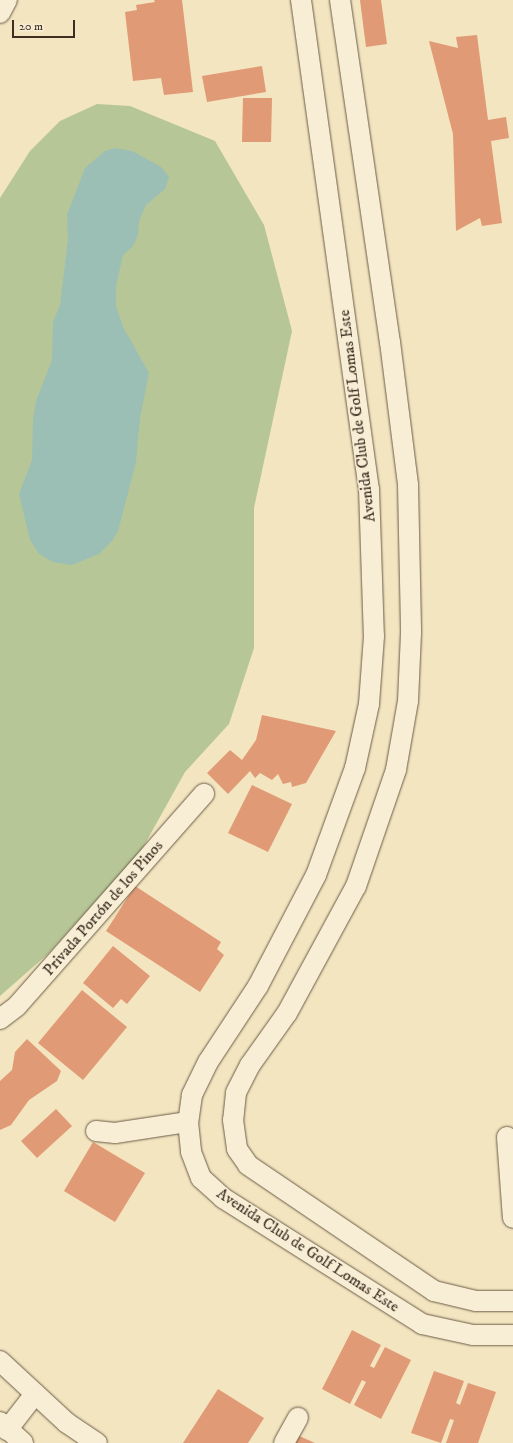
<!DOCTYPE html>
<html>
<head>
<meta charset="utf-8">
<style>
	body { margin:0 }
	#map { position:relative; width:513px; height:1443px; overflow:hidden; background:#f3e5bf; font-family:"IM FELL DW Pica",serif }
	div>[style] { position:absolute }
	.green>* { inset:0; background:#b6c696 }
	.water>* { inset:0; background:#9bbfb5 }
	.building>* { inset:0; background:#e09a76 }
	.roads { filter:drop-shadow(0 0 1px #6b5c49) drop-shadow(0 0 1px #6b5c49) }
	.minor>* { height:20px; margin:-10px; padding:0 10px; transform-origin:10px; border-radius:10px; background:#f7eed5 }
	span { translate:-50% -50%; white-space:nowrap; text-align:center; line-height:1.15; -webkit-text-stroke:3px #f7eed5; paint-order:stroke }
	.street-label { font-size:16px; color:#3e2e22 }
	.scale { position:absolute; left:12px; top:20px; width:63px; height:18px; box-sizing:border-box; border:2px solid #3e2e22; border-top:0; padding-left:5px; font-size:12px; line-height:14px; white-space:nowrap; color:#3e2e22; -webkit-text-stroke:3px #f7eed5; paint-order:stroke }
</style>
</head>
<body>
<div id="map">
	<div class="green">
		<i style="clip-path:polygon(97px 104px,130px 106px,215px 141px,264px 225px,292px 331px,254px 508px,254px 648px,229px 724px,185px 772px,141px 851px,49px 953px,0 996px,0 198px,30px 151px,60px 121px)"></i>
	</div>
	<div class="water">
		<i style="clip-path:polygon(115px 148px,132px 151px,161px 167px,169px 177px,165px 189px,146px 205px,139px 221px,138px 235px,133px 246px,123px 255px,116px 286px,116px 306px,123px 327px,149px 373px,140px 418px,136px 462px,118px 531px,112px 541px,99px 554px,72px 565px,53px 562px,39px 554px,30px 540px,19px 494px,32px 460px,33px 420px,36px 401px,52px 360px,53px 322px,60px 305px,68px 240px,67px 215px,85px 168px,105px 151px)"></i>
	</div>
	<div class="building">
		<i style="clip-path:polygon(154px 0,182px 0,193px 92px,164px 95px,161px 78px,133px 81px,125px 12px,137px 10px,136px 5px,155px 2px)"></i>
		<i style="clip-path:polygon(360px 0,381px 0,387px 44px,366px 47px)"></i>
		<i style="clip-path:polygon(477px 35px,488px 120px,506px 117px,509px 138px,491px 141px,502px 223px,482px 226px,480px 218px,456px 231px,453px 134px,429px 41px,458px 48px,456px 37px)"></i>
		<i style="clip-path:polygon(262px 66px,266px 92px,207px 102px,202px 76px)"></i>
		<i style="clip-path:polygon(243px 98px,272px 98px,271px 142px,242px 142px)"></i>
		<i style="clip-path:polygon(262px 715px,336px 731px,306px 783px,292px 787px,291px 782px,283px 784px,278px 774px,272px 780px,260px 773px,255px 778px,250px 771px,228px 794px,207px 773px,230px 750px,242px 760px,256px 740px)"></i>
		<i style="clip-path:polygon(252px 785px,292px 804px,268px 852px,228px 833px)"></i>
		<i style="clip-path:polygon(135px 886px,221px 942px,217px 949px,224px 955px,200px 992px,106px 931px)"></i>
		<i style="clip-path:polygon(113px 946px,150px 976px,127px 1004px,121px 999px,113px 1008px,83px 983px)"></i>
		<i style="clip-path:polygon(82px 990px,127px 1027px,83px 1080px,38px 1043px)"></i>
		<i style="clip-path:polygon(27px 1039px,61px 1071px,57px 1081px,29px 1100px,11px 1125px,0 1130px,0 1081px,12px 1070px,15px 1052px)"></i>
		<i style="clip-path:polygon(56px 1109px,72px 1126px,37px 1158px,21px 1141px)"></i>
		<i style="clip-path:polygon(93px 1142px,145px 1173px,115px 1222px,64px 1191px)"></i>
		<i style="clip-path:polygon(352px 1330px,381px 1345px,370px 1366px,374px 1368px,385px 1347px,411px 1360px,381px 1419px,354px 1405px,366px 1382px,362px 1380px,350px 1404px,322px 1389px)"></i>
		<i style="clip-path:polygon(434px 1371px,464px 1381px,456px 1403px,460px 1405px,468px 1383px,496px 1392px,478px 1443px,446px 1443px,454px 1420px,450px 1419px,441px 1443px,411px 1433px)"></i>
		<i style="clip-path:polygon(218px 1389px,264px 1418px,248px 1443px,183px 1443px)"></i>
		<i style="clip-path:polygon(297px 1435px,315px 1443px,293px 1443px)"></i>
	</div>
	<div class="roads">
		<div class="minor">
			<i style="left:301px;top:0;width:494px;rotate:82.1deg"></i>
			<i style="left:369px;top:489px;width:147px;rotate:88.1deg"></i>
			<i style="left:374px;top:636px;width:68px;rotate:94.2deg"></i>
			<i style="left:369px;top:704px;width:66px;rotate:102.3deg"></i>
			<i style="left:355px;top:768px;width:114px;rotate:110deg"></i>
			<i style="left:316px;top:875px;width:125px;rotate:117.6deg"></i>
			<i style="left:258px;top:986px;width:91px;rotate:123.3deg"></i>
			<i style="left:208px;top:1062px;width:37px;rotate:116deg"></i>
			<i style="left:192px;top:1095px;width:27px;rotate:98deg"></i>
			<i style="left:188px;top:1122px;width:30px;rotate:84deg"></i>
			<i style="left:191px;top:1152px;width:28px;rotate:69deg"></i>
			<i style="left:201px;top:1178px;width:30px;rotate:42deg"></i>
			<i style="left:223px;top:1198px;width:236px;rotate:32.3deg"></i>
			<i style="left:422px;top:1324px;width:52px;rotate:12.2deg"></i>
			<i style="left:473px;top:1335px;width:40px"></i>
			<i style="left:340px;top:0;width:346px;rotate:81.7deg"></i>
			<i style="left:390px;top:342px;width:144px;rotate:82.8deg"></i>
			<i style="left:408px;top:485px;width:148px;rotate:88.8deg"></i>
			<i style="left:411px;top:633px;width:68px;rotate:92.5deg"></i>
			<i style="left:408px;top:701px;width:70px;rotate:99.9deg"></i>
			<i style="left:396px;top:770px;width:123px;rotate:109deg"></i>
			<i style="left:356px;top:886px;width:145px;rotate:118.5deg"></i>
			<i style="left:287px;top:1013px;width:64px;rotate:125.4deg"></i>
			<i style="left:250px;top:1065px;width:31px;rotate:117deg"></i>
			<i style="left:236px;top:1093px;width:27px;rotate:96deg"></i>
			<i style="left:233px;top:1120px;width:29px;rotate:82deg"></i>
			<i style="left:237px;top:1149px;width:19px;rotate:55deg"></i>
			<i style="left:248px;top:1165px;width:225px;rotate:34.1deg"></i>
			<i style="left:434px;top:1291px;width:43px;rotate:13.4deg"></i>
			<i style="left:476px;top:1301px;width:37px"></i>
			<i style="left:0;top:13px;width:15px;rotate:-62deg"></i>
			<i style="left:0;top:1019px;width:21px;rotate:-37deg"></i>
			<i style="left:17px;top:1006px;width:283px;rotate:-48.6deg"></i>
			<i style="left:96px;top:1131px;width:19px;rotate:6deg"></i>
			<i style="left:115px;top:1133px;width:74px;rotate:-8.6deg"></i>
			<i style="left:507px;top:1137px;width:81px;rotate:85.8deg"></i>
			<i style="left:0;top:1361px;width:91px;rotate:42.8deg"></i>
			<i style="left:67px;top:1423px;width:36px;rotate:34deg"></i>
			<i style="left:0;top:1422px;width:31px;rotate:42deg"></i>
			<i style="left:7px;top:1430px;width:46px;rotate:-52.1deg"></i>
			<i style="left:284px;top:1443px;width:29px;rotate:-61deg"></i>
		</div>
	</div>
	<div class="street-label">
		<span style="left:357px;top:416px;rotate:-97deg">Avenida Club de Golf Lomas Este</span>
		<span style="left:103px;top:908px;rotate:-49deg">Privada Portón de los Pinos</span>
		<span style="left:308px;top:1250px;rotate:33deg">Avenida Club de Golf Lomas Este</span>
	</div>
	<div class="scale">20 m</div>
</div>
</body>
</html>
